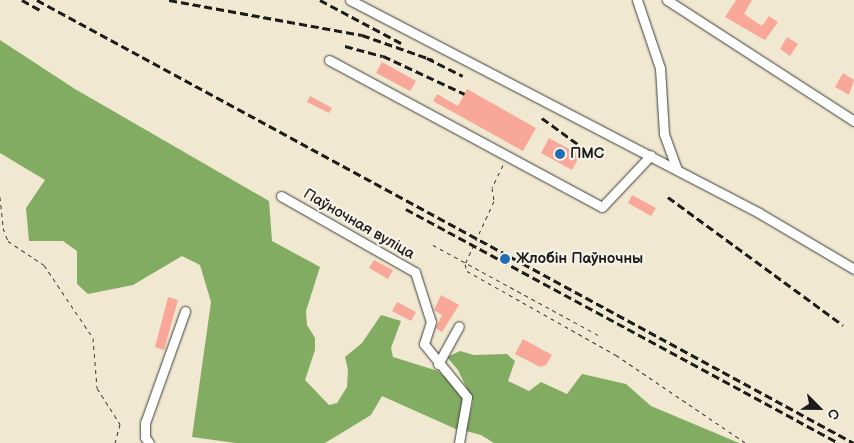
<!DOCTYPE html>
<html>
<head>
<meta charset="utf-8">
<style>
	body { margin:0 }
	#map { position:relative; width:854px; height:443px; overflow:hidden; background:#f0e8d0; font-family:"Balsamiq Sans",sans-serif }
	div>[style] { position:absolute }
	.forest>* { inset:0; background:#83ac63 }
	.building>* { inset:0; background:#f8a798 }
	.path>* { height:1px; margin-top:-0.5px; transform-origin:0; background:repeating-linear-gradient(90deg,#3c3b37 0 4px,transparent 0 8px) }
	.roads { filter:drop-shadow(0 0 1px #3c3b37) drop-shadow(0 0 1px #3c3b37) }
	.minor>* { height:9px; margin:-4.5px; padding:0 4.5px; transform-origin:4.5px; border-radius:4.5px; background:#fff }
	.rail>* { height:2.5px; margin-top:-1.25px; transform-origin:0; background:repeating-linear-gradient(90deg,#1c1c1c 0 8px,transparent 0 12px) }
	.dots>* { width:14px; height:14px; translate:-50% -50%; box-sizing:border-box; border:2px solid #f7f3e8; border-radius:50% }
	span { translate:-50% -50%; white-space:nowrap; text-align:center; line-height:1.15; -webkit-text-stroke:4.5px #f7f3e8; paint-order:stroke }
	.poi-label { font-size:15px; color:#1c1c1c; font-weight:700 }
	.left { translate:0 -50%; text-align:left }
	.street-label { font-size:15px; color:#1c1c1c }
	.north { position:absolute; left:794px; top:383px; width:50px; height:50px; -webkit-text-stroke:4px #f7f3e8; paint-order:stroke; rotate:113deg; font-size:14px; font-weight:700; line-height:20px; text-align:center; color:#1c1c1c }
	.north::after { content:''; display:block; margin:auto; width:18px; height:22px; background:#1c1c1c; clip-path:polygon(50% 0,100% 100%,50% 72%,0 100%) }
</style>
</head>
<body>
<div id="map">
	<div class="forest">
		<i style="clip-path:polygon(0 40px,75px 89px,269px 201px,272px 241px,320px 267px,306px 311px,307px 325px,315px 338px,315px 350px,305px 380px,329px 405px,337px 403px,347px 387px,348px 370px,345px 357px,362px 343px,381px 315px,401px 321px,391px 348px,393px 357px,438px 371px,458px 389px,464px 398px,458px 430px,382px 396px,371px 415px,325px 443px,236px 443px,192px 437px,211px 302px,200px 265px,182px 256px,133px 285px,88px 294px,77px 284px,77px 251px,63px 241px,29px 241px,26px 208px,45px 180px,0 153px)"></i>
		<i style="clip-path:polygon(460px 351px,474px 355px,507px 354px,515px 361px,508px 381px,529px 391px,541px 382px,567px 394px,582px 374px,626px 384px,651px 406px,739px 443px,494px 443px,481px 435px,466px 431px,473px 401px,458px 370px,447px 357px)"></i>
	</div>
	<div class="building">
		<i style="clip-path:polygon(736px 0,752px 0,744px 14px,762px 26px,769px 16px,778px 22px,765px 40px,725px 17px)"></i>
		<i style="clip-path:polygon(787px 37px,798px 44px,790px 56px,780px 49px)"></i>
		<i style="clip-path:polygon(382px 62px,416px 81px,410px 91px,376px 73px)"></i>
		<i style="clip-path:polygon(843px 73px,854px 80px,849px 95px,835px 87px)"></i>
		<i style="clip-path:polygon(467px 89px,536px 128px,523px 151px,433px 101px,437px 94px,458px 106px)"></i>
		<i style="clip-path:polygon(310px 96px,332px 108px,329px 113px,307px 102px)"></i>
		<i style="clip-path:polygon(549px 138px,580px 155px,572px 170px,541px 153px)"></i>
		<i style="clip-path:polygon(632px 195px,656px 208px,651px 216px,628px 203px)"></i>
		<i style="clip-path:polygon(374px 260px,393px 270px,388px 279px,369px 268px)"></i>
		<i style="clip-path:polygon(441px 295px,459px 305px,442px 332px,436px 328px,442px 315px,434px 310px)"></i>
		<i style="clip-path:polygon(168px 297px,178px 300px,164px 350px,155px 347px)"></i>
		<i style="clip-path:polygon(397px 302px,416px 312px,411px 321px,392px 311px)"></i>
		<i style="clip-path:polygon(523px 339px,552px 355px,546px 365px,540px 367px,515px 354px)"></i>
	</div>
	<div class="path">
		<i style="left:503px;top:165px;width:25px;rotate:116deg"></i>
		<i style="left:492px;top:188px;width:13px;rotate:81deg"></i>
		<i style="left:494px;top:201px;width:69px;rotate:114.7deg"></i>
		<i style="left:465px;top:264px;width:7px;rotate:74deg"></i>
		<i style="left:467px;top:271px;width:171px;rotate:29.4deg"></i>
		<i style="left:616px;top:355px;width:157px;rotate:34.1deg"></i>
		<i style="left:0;top:197px;width:31px;rotate:84deg"></i>
		<i style="left:3px;top:228px;width:14px;rotate:69deg"></i>
		<i style="left:8px;top:241px;width:43px;rotate:33.7deg"></i>
		<i style="left:44px;top:265px;width:88px;rotate:56.1deg"></i>
		<i style="left:93px;top:338px;width:50px;rotate:85.4deg"></i>
		<i style="left:97px;top:388px;width:43px;rotate:57.4deg"></i>
		<i style="left:120px;top:424px;width:20px;rotate:105deg"></i>
		<i style="left:433px;top:245px;width:192px;rotate:28.6deg"></i>
	</div>
	<div class="roads">
		<div class="minor">
			<i style="left:350px;top:0;width:461px;rotate:27.5deg"></i>
			<i style="left:759px;top:213px;width:110px;rotate:30.5deg"></i>
			<i style="left:637px;top:0;width:72px;rotate:71.3deg"></i>
			<i style="left:660px;top:68px;width:66px;rotate:86.5deg"></i>
			<i style="left:664px;top:134px;width:37px;rotate:70deg"></i>
			<i style="left:667px;top:0;width:223px;rotate:32.9deg"></i>
			<i style="left:329px;top:60px;width:310px;rotate:28.3deg"></i>
			<i style="left:602px;top:207px;width:71px;rotate:-46.7deg"></i>
			<i style="left:281px;top:196px;width:154px;rotate:29.6deg"></i>
			<i style="left:415px;top:272px;width:52px;rotate:72.3deg"></i>
			<i style="left:431px;top:322px;width:23px;rotate:108deg"></i>
			<i style="left:424px;top:344px;width:68px;rotate:50.9deg"></i>
			<i style="left:467px;top:397px;width:47px;rotate:99.9deg"></i>
			<i style="left:438px;top:364px;width:43px;rotate:-61.1deg"></i>
			<i style="left:149px;top:443px;width:7px;rotate:-124deg"></i>
			<i style="left:145px;top:437px;width:14px;rotate:-90deg"></i>
			<i style="left:145px;top:423px;width:119px;rotate:-70.3deg"></i>
		</div>
	</div>
	<div class="rail">
		<i style="left:22px;top:0;width:23px;rotate:29deg"></i>
		<i style="left:37px;top:0;width:929px;rotate:28.47deg"></i>
		<i style="left:169px;top:0;width:196px;rotate:10.3deg"></i>
		<i style="left:362px;top:35px;width:75px;rotate:19.4deg"></i>
		<i style="left:320px;top:0;width:92px;rotate:28deg"></i>
		<i style="left:345px;top:46px;width:39px;rotate:15deg"></i>
		<i style="left:383px;top:56px;width:90px;rotate:24.9deg"></i>
		<i style="left:427px;top:58px;width:40px;rotate:26.6deg"></i>
		<i style="left:542px;top:118px;width:68px;rotate:36deg"></i>
		<i style="left:668px;top:197px;width:217px;rotate:36.2deg"></i>
		<i style="left:406px;top:209px;width:491px;rotate:28.4deg"></i>
	</div>
	<div class="dots">
		<i style="left:560px;top:154px;background:#1f6fb2"></i>
		<i style="left:505px;top:259px;background:#1f6fb2"></i>
	</div>
	<div class="poi-label">
		<span class="left" style="left:570px;top:154px">ПМС</span>
		<span class="left" style="left:516px;top:259px">Жлобін Паўночны</span>
	</div>
	<div class="street-label">
		<span style="left:359px;top:224px;rotate:30deg">Паўночная вуліца</span>
	</div>
	<div class="north">С</div>
</div>
</body>
</html>
